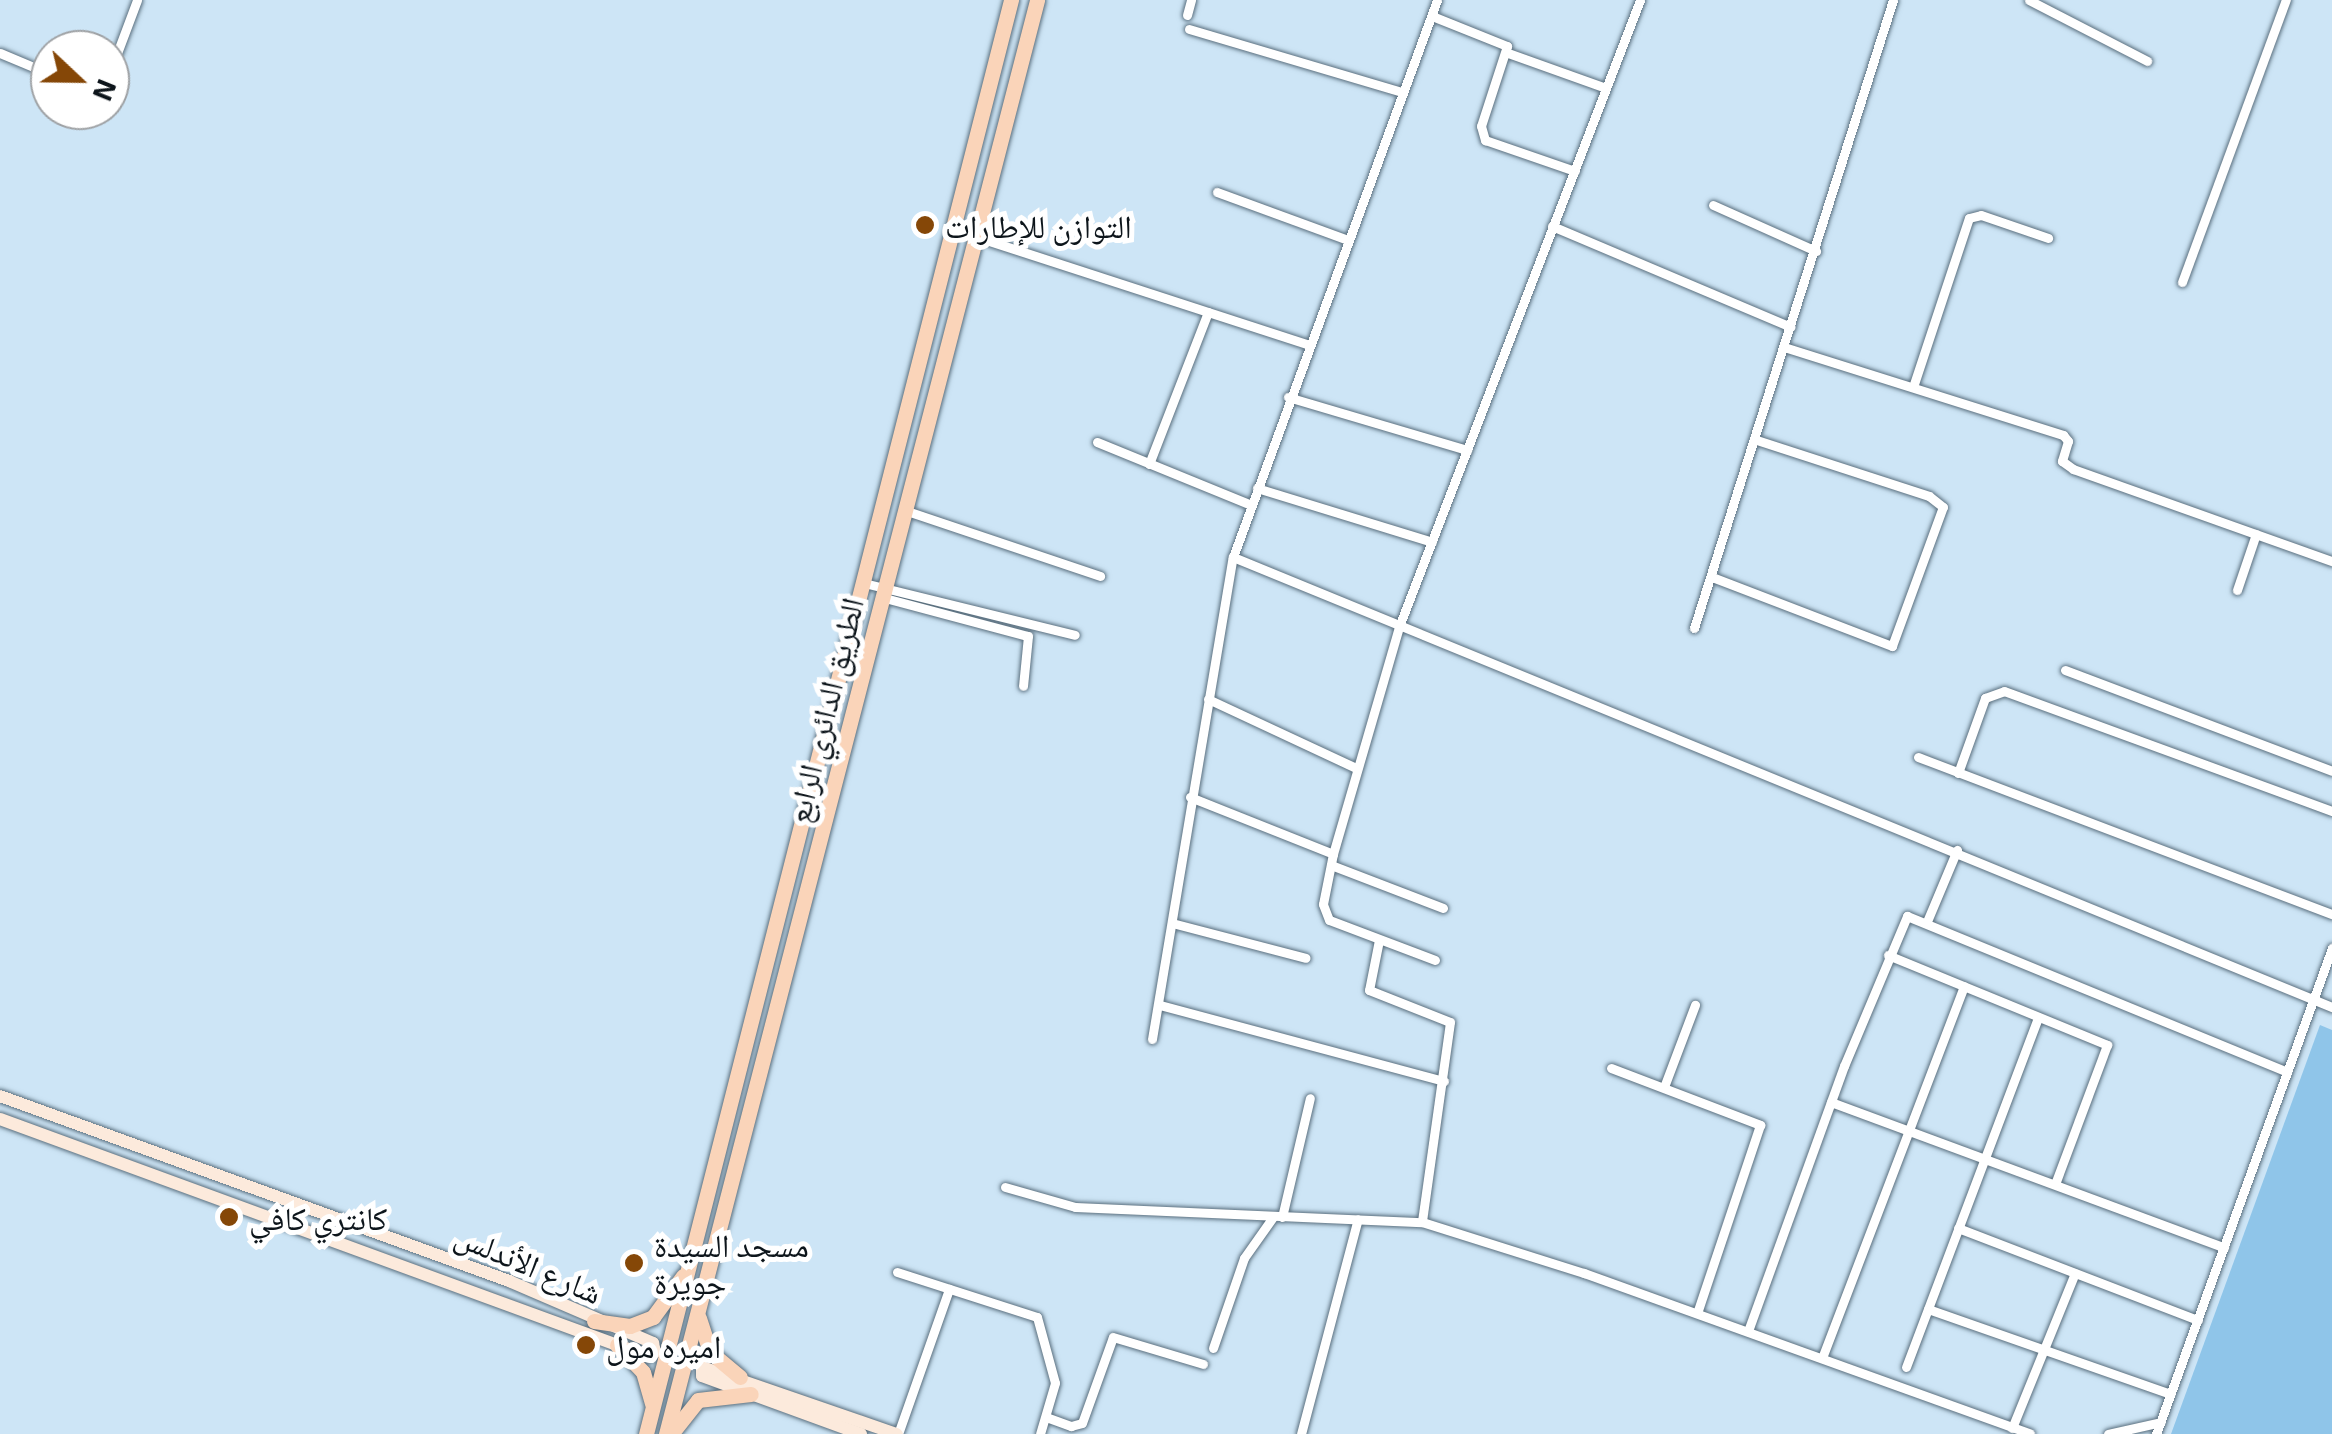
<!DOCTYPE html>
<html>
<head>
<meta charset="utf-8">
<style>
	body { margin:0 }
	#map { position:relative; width:2332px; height:1434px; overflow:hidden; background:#cde5f6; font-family:"Exo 2","Noto Naskh Arabic",sans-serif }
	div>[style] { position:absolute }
	.green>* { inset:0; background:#8fc5e9 }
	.roads { filter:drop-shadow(0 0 2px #5a6f7e) drop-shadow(0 0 2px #5a6f7e) }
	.street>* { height:9px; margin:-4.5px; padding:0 4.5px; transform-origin:4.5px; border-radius:4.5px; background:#fff }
	.secondary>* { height:12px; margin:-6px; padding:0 6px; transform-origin:6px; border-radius:6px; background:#fceadc }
	.primary>* { height:15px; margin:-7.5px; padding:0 7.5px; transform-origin:7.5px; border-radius:7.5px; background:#fad4b9 }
	.dots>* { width:28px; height:28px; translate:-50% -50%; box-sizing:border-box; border:5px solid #fff; border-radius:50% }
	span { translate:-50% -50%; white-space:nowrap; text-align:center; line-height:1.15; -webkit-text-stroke:10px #fff; paint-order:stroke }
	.poi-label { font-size:32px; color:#0d151b }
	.left { translate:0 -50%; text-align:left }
	.street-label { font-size:32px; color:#0d151b }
	.north { position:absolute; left:30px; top:30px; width:100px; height:100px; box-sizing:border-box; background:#fff; border:2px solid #9ea1a4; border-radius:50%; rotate:112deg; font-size:28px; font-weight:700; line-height:40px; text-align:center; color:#0d151b }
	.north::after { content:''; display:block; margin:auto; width:35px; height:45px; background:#854707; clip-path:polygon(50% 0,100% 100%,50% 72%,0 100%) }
</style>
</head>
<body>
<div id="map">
	<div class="green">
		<i style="clip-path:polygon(2320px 1025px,2332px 1030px,2332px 1434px,2171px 1434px)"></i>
	</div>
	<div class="roads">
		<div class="street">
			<i style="left:2029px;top:0;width:133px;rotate:27.3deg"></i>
			<i style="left:1187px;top:15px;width:16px;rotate:-75deg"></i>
			<i style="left:1432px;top:16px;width:81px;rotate:21.8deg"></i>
			<i style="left:1507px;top:46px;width:84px;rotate:108deg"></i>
			<i style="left:1481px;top:126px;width:15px;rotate:74deg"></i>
			<i style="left:1485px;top:140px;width:95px;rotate:19deg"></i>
			<i style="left:1189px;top:29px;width:222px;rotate:16.5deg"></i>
			<i style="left:0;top:53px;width:54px;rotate:22.8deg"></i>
			<i style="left:1508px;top:53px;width:104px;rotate:19.7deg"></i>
			<i style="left:110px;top:72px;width:77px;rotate:-69.4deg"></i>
			<i style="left:1217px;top:192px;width:140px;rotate:20.1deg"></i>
			<i style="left:1713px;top:205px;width:113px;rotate:24.1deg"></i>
			<i style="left:1552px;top:226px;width:259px;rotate:22.9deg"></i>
			<i style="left:974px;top:236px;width:350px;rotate:18deg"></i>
			<i style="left:2182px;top:282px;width:301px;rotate:-69.8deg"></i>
			<i style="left:1784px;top:347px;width:293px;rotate:17.5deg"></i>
			<i style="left:2063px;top:435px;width:8px;rotate:50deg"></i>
			<i style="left:2068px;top:441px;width:21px;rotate:107deg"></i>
			<i style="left:2062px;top:461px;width:14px;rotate:36deg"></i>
			<i style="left:2073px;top:469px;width:275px;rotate:19.6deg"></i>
			<i style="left:1913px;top:387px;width:178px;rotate:-71.7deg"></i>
			<i style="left:1969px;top:218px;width:12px;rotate:-14deg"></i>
			<i style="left:1981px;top:215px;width:71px;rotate:18.9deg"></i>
			<i style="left:1288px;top:397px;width:187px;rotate:16.5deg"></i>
			<i style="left:1097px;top:442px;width:166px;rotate:22.2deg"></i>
			<i style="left:1149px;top:464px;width:163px;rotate:-68.8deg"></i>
			<i style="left:1257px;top:488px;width:183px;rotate:17.1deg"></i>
			<i style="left:904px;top:510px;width:207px;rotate:18.6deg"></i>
			<i style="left:1233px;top:557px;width:1188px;rotate:22.27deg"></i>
			<i style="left:1712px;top:577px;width:193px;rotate:21deg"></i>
			<i style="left:1892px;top:646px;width:148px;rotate:-69.9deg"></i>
			<i style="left:1943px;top:507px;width:18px;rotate:-142deg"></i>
			<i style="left:1929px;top:496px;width:184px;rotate:-162deg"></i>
			<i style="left:864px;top:583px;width:217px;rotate:13.8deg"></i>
			<i style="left:2237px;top:590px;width:59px;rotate:-71.3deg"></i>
			<i style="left:881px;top:597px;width:152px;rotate:14.9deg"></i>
			<i style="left:1028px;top:636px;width:50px;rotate:95.7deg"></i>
			<i style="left:1694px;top:628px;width:659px;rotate:-72.42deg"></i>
			<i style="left:2065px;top:670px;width:285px;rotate:20.7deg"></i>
			<i style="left:1208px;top:699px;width:163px;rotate:25deg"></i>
			<i style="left:1918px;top:757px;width:443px;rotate:20.8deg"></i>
			<i style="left:1958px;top:773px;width:80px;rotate:-70.2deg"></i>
			<i style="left:1985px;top:698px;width:20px;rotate:-20deg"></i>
			<i style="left:2004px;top:691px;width:349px;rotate:20.1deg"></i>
			<i style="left:1190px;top:797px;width:154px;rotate:21.7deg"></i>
			<i style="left:1331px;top:865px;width:120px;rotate:21deg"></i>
			<i style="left:1928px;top:919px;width:75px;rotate:-67.2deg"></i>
			<i style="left:1172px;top:923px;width:138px;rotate:14.6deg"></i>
			<i style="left:1379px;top:940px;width:51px;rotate:101.3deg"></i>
			<i style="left:1369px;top:990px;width:87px;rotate:21.6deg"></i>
			<i style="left:1450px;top:1022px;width:202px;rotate:98deg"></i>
			<i style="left:1888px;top:955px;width:237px;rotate:22.3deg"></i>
			<i style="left:2107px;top:1045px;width:148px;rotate:110.5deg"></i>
			<i style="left:1435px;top:960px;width:113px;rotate:-159.3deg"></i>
			<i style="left:1329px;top:920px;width:17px;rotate:-111deg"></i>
			<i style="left:1323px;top:904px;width:51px;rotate:-78.7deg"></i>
			<i style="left:1333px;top:854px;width:240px;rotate:-73.8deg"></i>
			<i style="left:1400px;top:624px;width:669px;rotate:-68.96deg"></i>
			<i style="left:1160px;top:1005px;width:294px;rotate:15deg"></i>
			<i style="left:1152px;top:1039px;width:489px;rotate:-80.5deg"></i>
			<i style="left:1233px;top:557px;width:593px;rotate:-69.88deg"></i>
			<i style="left:1611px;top:1068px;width:160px;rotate:20.9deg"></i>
			<i style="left:1760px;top:1125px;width:198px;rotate:108.5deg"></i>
			<i style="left:1664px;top:1087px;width:88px;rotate:-69.3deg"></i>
			<i style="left:1831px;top:1102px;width:419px;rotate:20.3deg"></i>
			<i style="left:1005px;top:1187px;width:73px;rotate:15.9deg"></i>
			<i style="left:1075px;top:1207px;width:347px;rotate:2.5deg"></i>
			<i style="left:1422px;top:1222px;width:170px;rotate:17.5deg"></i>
			<i style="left:1584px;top:1273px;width:474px;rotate:19.8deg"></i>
			<i style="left:1282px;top:1217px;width:122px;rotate:-76.8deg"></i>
			<i style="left:1958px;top:1228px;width:257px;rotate:21deg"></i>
			<i style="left:897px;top:1272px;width:147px;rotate:17.8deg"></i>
			<i style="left:1037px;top:1317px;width:68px;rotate:74.7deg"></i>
			<i style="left:1055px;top:1383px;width:53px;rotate:106.4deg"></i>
			<i style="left:1928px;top:1309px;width:257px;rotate:19.3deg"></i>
			<i style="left:1748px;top:1331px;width:282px;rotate:-70.1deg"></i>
			<i style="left:1844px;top:1066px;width:163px;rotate:-67.2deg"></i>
			<i style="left:1907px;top:916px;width:411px;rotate:22.3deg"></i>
			<i style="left:1213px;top:1348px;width:95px;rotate:-71deg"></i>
			<i style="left:1244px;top:1258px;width:50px;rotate:-54.7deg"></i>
			<i style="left:1822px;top:1358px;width:398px;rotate:-69.1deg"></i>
			<i style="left:1906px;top:1367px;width:374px;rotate:-69.3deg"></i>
			<i style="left:1046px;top:1417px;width:27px;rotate:20deg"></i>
			<i style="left:1071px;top:1426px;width:11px;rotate:-15deg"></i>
			<i style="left:1082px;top:1423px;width:91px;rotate:-70.2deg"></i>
			<i style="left:1113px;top:1337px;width:94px;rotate:16.7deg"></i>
			<i style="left:2012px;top:1428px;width:167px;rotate:-67.9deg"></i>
			<i style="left:898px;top:1434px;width:154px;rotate:-70.6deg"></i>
			<i style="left:1301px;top:1434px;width:222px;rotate:-75.2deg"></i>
			<i style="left:2108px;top:1434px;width:54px;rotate:-12.8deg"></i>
			<i style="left:2156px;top:1434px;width:517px;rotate:-70.09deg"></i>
		</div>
		<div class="secondary">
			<i style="left:0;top:1096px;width:542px;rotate:19.97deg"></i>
			<i style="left:509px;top:1281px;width:157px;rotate:23.3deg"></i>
			<i style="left:653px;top:1343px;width:9px;rotate:77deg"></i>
			<i style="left:655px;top:1352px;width:7px;rotate:146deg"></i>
			<i style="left:649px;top:1356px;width:34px;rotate:-161deg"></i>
			<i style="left:617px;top:1345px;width:657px;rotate:-159.88deg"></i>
			<i style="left:861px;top:1434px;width:169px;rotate:-160deg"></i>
			<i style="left:702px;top:1376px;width:9px;rotate:-90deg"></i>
			<i style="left:702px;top:1367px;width:206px;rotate:19deg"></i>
		</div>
		<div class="primary">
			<i style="left:699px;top:1318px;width:36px;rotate:72deg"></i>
			<i style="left:710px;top:1352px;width:39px;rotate:40deg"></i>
			<i style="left:594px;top:1321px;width:36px;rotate:8deg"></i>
			<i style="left:630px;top:1326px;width:25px;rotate:-21deg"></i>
			<i style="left:653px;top:1317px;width:51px;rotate:-53.8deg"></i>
			<i style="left:617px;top:1345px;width:37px;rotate:46deg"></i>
			<i style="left:643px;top:1372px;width:33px;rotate:74deg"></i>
			<i style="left:646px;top:1434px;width:1480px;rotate:-75.72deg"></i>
			<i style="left:666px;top:1434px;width:1481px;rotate:-75.49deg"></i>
			<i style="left:671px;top:1434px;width:43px;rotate:-51.5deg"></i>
			<i style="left:698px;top:1400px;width:53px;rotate:-6.5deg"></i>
		</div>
	</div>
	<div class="dots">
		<i style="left:925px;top:225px;background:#854707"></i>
		<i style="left:229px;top:1217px;background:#854707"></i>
		<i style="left:634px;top:1263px;background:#854707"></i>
		<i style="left:586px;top:1345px;background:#854707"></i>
	</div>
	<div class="poi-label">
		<span class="left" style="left:945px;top:225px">التوازن للإطارات</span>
		<span class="left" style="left:249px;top:1217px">كانتري كافي</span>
		<span class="left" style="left:654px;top:1263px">مسجد السيدة<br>جويرة</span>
		<span class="left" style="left:606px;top:1345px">اميره مول</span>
	</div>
	<div class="street-label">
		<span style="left:824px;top:710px;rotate:-76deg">الطريق الدائري الرابع</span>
		<span style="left:529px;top:1263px;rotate:23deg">شارع الأندلس</span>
	</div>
	<div class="north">N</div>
</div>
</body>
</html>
